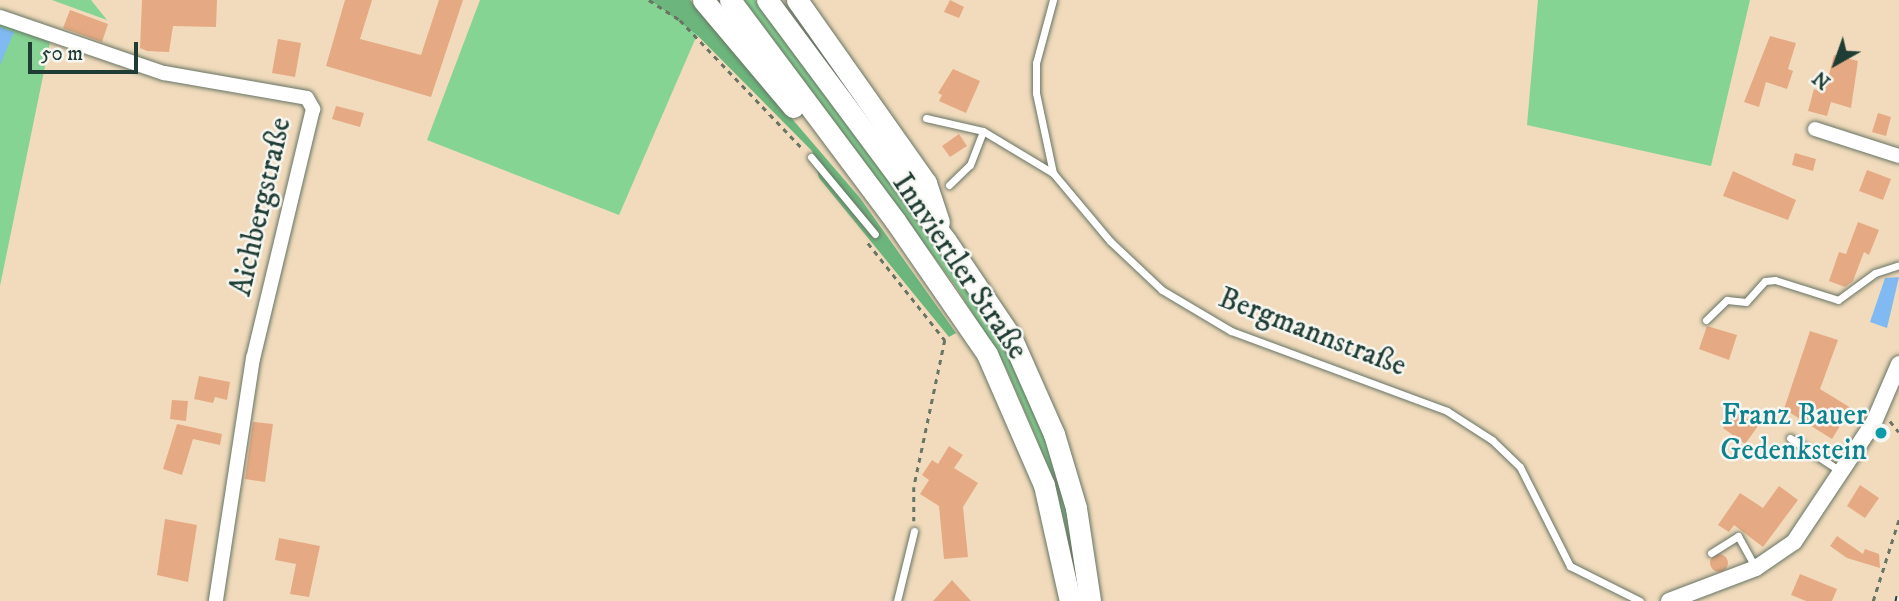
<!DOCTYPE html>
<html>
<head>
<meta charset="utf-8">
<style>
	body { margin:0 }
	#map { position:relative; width:1899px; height:601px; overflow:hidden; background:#f1dbbc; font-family:"IM FELL DW Pica",serif }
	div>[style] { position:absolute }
	.green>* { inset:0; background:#85d493 }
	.forest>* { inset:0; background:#6cb67d }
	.water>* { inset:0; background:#81baf2 }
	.building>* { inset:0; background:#e5aa83 }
	.round { border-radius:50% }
	.path>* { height:2.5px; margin-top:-1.25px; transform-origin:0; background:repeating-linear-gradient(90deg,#687464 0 5px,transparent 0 10px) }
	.roads { filter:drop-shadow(0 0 2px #687464) drop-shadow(0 0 2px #687464) }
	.service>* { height:7px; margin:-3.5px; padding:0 3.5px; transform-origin:3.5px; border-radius:3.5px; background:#fff }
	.minor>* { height:14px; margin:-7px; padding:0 7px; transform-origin:7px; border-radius:7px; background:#fff }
	.tertiary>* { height:16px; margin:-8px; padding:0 8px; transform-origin:8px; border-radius:8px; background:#fff }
	.primary>* { height:21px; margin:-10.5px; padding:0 10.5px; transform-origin:10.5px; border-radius:10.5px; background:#fff }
	.rail>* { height:7px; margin-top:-3.5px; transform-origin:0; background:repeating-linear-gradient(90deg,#f6f6f2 0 13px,#1f3d34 0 26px); box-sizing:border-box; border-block:2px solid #1f3d34 }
	.dots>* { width:19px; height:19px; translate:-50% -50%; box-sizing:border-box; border:4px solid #f6f6f2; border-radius:50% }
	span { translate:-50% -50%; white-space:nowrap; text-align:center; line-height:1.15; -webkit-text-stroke:5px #f6f6f2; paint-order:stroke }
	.street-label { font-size:30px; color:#1f3d34 }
	.culture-label { font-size:30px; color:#0d838f }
	.right { translate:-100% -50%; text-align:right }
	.north { position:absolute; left:1801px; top:28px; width:70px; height:70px; -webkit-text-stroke:5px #f6f6f2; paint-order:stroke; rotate:220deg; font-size:19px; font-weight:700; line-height:28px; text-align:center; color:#1f3d34 }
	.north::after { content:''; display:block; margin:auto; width:24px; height:32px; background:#1f3d34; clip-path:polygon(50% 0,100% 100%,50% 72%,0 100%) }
	.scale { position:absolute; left:28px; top:42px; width:110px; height:32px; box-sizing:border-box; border:4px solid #1f3d34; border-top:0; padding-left:9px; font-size:21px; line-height:24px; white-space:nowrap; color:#1f3d34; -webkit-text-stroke:5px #f6f6f2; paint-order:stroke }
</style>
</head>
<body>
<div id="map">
	<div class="green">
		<i style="clip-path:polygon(52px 0,91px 0,107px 20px)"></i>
		<i style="clip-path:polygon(480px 0,650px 0,697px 35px,619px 215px,427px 140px)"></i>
		<i style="clip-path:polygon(744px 0,755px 0,963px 282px,1013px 362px,1046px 441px,1070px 522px,1082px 601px,1075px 601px,1065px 524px,1037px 439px,1006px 368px,957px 288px)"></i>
		<i style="clip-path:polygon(1538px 0,1750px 0,1711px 166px,1527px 125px)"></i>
		<i style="clip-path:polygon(0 23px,50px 42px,0 286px)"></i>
	</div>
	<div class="forest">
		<i style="clip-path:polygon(650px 0,690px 0,860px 198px,956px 333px,949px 337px,819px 178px,812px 151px,697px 35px)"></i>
	</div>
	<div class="water">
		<i style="clip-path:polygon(0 27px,14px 32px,0 65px)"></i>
		<i style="clip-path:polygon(1899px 277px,1887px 328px,1870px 322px,1885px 278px)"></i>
	</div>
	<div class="building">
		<i style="clip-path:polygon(142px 0,217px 0,216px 27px,173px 26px,169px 52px,147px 51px,140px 48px)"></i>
		<i style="clip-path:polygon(345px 0,372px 0,360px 39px,421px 55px,439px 0,463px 0,431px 97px,326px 66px)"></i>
		<i style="clip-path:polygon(950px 0,964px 7px,959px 18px,944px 12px)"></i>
		<i style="clip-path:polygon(70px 10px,108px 24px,102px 42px,63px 28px)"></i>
		<i style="clip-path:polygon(1770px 36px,1796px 43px,1788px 69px,1793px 71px,1787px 89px,1766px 82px,1759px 107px,1744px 102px)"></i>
		<i style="clip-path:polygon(278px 39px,301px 43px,295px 77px,272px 73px)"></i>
		<i style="clip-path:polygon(1834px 55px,1858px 61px,1851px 108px,1831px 102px,1827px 116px,1808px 111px,1814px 89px,1820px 91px,1823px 81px,1827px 82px)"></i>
		<i style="clip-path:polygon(953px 69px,980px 81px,966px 113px,939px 101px,942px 95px,938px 93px)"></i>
		<i style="clip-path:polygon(336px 106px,364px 113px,360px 127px,332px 119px)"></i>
		<i style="clip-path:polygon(1878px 113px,1891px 117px,1886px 136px,1872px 132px)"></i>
		<i style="clip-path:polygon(959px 134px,967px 146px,950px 157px,942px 146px)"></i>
		<i style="clip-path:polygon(1795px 153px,1816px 159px,1813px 171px,1792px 165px)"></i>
		<i style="clip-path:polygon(1867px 170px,1891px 179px,1883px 200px,1859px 191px)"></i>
		<i style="clip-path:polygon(1733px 171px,1796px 200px,1788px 220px,1723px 196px)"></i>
		<i style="clip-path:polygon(1858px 222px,1879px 230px,1869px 255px,1864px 252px,1853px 281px,1845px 287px,1829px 281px,1839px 252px,1846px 254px)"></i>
		<i style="clip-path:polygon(1707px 326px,1737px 335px,1729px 360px,1699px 349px)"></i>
		<i style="clip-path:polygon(1810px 331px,1838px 340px,1820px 389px,1851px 408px,1832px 439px,1784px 409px)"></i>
		<i style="clip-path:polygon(199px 376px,230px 382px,227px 400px,215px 397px,213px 403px,194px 399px)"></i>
		<i style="clip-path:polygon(172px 400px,188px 401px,186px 421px,170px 419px)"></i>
		<i style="clip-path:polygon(1735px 410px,1758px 426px,1745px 444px,1723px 428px)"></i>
		<i style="clip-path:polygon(253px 422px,273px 424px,265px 482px,245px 479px)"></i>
		<i style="clip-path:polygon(177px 424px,222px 434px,220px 445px,193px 439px,182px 475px,163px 469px)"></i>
		<i style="clip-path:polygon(949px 446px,963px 455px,954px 468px,978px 483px,963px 507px,968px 557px,944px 559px,939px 506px,920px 494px,929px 480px,922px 475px,932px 460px,938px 464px)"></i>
		<i style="clip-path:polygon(1860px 485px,1879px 498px,1865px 518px,1847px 506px)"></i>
		<i style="clip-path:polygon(1779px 486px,1798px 500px,1763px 547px,1734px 525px,1729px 532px,1718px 525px,1740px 493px,1763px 508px)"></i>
		<i style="clip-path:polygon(165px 519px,197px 525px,188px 582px,157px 575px)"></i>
		<i style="clip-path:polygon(1837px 536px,1863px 554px,1865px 549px,1879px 554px,1880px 568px,1847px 558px,1830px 546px)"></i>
		<i style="clip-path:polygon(279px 538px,320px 546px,309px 597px,290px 594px,296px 564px,275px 560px)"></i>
		<i class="round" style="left:1710px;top:554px;width:18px;height:18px"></i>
		<i style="clip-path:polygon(1800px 574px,1837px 589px,1832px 601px,1806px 601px,1791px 595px)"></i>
		<i style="clip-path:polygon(952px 580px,971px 601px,933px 601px)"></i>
	</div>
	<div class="path">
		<i style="left:649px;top:0;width:37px;rotate:33deg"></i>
		<i style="left:680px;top:20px;width:178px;rotate:46.4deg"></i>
		<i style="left:868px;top:243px;width:124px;rotate:51.6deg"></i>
		<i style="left:945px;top:340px;width:150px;rotate:101.9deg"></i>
		<i style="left:914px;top:487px;width:34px;rotate:90deg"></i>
		<i style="left:1890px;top:421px;width:14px;rotate:51deg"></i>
		<i style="left:1873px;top:601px;width:86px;rotate:-72.4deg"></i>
	</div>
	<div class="roads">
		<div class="service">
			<i style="left:1053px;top:0;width:65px;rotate:105.1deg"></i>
			<i style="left:1036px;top:63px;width:30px;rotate:90deg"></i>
			<i style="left:1036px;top:93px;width:82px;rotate:78deg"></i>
			<i style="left:1053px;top:173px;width:89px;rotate:50deg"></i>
			<i style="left:1110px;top:241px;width:71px;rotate:43.3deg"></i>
			<i style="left:1162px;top:290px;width:80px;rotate:30.7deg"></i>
			<i style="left:1231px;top:331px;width:230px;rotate:20.3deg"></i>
			<i style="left:1447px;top:411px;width:54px;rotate:32.8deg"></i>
			<i style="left:1492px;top:440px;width:39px;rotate:44deg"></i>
			<i style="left:1520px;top:467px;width:111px;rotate:63.2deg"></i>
			<i style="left:1570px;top:566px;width:78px;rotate:26.6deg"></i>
			<i style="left:926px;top:118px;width:58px;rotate:12.8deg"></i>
			<i style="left:983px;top:131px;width:82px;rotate:31deg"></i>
			<i style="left:811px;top:157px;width:100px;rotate:50.3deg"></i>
			<i style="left:949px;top:185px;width:29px;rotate:-44deg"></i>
			<i style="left:970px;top:165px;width:36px;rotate:-69deg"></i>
			<i style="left:1706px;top:320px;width:29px;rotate:-44deg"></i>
			<i style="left:1727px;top:300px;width:19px;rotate:6deg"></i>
			<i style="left:1746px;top:302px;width:28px;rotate:-48deg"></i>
			<i style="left:1765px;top:281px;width:10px;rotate:-6deg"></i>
			<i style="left:1775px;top:280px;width:66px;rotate:17.6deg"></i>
			<i style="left:1838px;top:300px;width:46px;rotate:-36.1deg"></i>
			<i style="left:1875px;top:273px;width:25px;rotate:-18deg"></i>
			<i style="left:1790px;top:438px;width:60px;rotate:33.4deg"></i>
			<i style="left:1711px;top:553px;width:32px;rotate:-32deg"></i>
			<i style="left:1738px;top:536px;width:35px;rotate:61deg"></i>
			<i style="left:897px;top:601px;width:72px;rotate:-76.3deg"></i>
		</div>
		<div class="minor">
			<i style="left:0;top:17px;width:173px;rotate:18.9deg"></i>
			<i style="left:164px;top:73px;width:145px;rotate:9.9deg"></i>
			<i style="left:307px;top:98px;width:13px;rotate:61deg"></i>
			<i style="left:313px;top:109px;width:256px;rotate:103.5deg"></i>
			<i style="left:253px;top:358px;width:246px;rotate:98.7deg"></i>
			<i style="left:1815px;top:129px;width:88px;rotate:17.8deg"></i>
		</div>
		<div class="tertiary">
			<i style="left:1669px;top:601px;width:93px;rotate:-20.8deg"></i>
			<i style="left:1756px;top:568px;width:46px;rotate:-34.4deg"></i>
			<i style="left:1794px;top:542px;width:144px;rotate:-56.3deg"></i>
			<i style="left:1874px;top:422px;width:63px;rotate:-66.7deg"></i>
		</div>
		<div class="primary">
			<i style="left:703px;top:0;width:140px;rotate:49.9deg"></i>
			<i style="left:730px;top:0;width:277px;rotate:53.2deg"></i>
			<i style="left:896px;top:222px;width:160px;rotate:55.4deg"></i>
			<i style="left:987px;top:354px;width:143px;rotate:66.5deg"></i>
			<i style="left:1044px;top:485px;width:119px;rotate:77.4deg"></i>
			<i style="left:767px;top:0;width:300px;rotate:53.4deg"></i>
			<i style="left:946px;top:241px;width:116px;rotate:55.9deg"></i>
			<i style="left:1011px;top:337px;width:106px;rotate:66.1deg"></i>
			<i style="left:1054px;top:434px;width:77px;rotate:73.4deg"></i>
			<i style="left:1076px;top:508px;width:94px;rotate:81.4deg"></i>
			<i style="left:797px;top:0;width:224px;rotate:54.8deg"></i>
			<i style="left:926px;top:183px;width:41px;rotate:71.6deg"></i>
		</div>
	</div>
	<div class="rail">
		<i style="left:1898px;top:601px;width:5px;rotate:-79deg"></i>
	</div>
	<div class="dots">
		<i style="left:1881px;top:433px;background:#0f9aa8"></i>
	</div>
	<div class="street-label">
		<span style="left:262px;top:207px;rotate:-77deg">Aichbergstraße</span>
		<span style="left:959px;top:267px;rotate:56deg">Innviertler Straße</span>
		<span style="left:1312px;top:333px;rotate:21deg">Bergmannstraße</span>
	</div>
	<div class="culture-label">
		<span class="right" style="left:1867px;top:433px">Franz Bauer<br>Gedenkstein</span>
	</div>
	<div class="north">N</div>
	<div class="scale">50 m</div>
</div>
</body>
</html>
